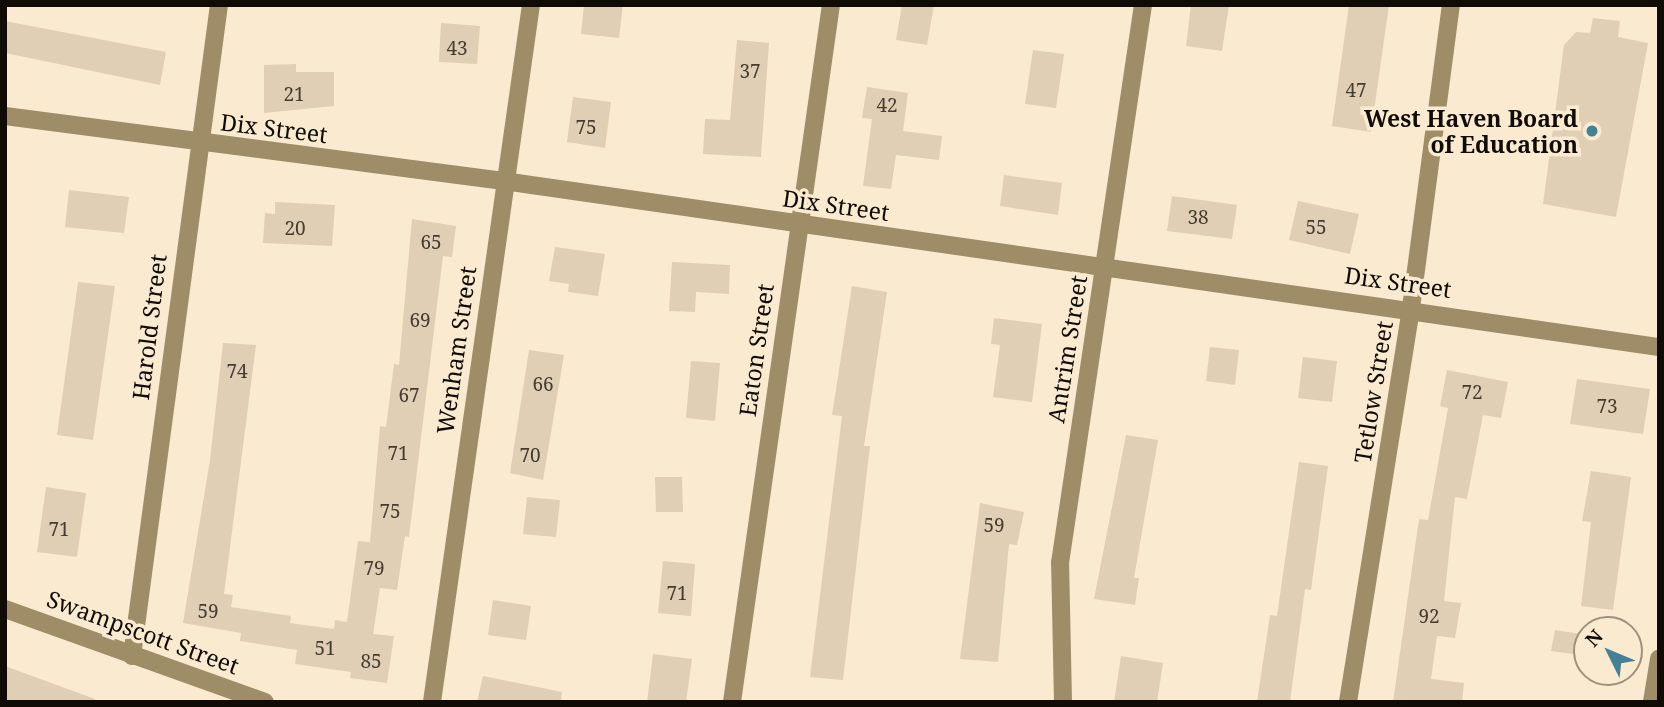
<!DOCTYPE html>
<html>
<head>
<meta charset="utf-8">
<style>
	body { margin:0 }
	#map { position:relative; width:1664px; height:707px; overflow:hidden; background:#faeacf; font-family:"Noto Serif",serif }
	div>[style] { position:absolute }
	.building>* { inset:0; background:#e0cfb5 }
	.minor>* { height:18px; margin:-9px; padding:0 9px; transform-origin:9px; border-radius:9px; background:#9f8d67 }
	.dots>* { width:19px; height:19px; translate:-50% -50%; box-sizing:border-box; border:4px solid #faeacf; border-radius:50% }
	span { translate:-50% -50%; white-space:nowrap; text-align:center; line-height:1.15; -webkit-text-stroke:7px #faeacf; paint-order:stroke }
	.number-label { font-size:19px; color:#443c30 }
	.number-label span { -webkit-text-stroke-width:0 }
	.poi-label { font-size:23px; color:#100b04; font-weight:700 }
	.right { translate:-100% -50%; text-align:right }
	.street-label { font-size:23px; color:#100b04 }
	.frame { position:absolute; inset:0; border:7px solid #100b04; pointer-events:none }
	.north { position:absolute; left:1573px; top:616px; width:70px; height:70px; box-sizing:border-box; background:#faeacf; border:2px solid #9c917e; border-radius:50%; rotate:313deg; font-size:19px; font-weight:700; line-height:28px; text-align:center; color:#100b04 }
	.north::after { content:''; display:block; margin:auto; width:24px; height:32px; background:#448197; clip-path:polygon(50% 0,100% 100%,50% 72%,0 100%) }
</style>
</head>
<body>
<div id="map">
	<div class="building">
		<i style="clip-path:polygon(584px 5px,623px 5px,619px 38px,581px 34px)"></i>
		<i style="clip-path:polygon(902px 5px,934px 5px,927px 45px,896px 40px)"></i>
		<i style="clip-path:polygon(1191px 5px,1229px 5px,1222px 51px,1186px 46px)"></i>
		<i style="clip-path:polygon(1349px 5px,1389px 5px,1371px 132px,1332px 126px)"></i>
		<i style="clip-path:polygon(1593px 18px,1620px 21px,1618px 37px,1648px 43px,1616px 217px,1543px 204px,1564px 45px,1576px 32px,1590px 33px)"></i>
		<i style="clip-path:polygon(5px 21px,166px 52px,160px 85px,5px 53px)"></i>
		<i style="clip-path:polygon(441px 23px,480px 26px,477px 64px,439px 62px)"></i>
		<i style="clip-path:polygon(737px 40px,769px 43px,761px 157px,703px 154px,705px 119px,730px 120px)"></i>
		<i style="clip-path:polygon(1033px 50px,1064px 54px,1056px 108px,1025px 104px)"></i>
		<i style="clip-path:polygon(296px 64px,296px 72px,334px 72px,334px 106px,264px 113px,264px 65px)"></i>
		<i style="clip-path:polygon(867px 87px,908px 93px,903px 131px,942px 136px,939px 160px,896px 155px,891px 189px,863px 186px,872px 119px,862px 118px)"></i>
		<i style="clip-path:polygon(573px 97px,611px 102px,605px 148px,567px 142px)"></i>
		<i style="clip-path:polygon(1004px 175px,1062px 183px,1058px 215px,1000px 206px)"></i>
		<i style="clip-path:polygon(69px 190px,129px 197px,124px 233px,65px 227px)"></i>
		<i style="clip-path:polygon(1172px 196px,1237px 205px,1232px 239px,1167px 231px)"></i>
		<i style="clip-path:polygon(1298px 201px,1359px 214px,1350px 254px,1289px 240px)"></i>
		<i style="clip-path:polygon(275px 202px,335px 205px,332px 246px,263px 243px,265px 213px,275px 214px)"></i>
		<i style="clip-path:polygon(412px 219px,456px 226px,452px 257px,443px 256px,409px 537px,405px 536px,397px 590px,380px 588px,373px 634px,394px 636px,387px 683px,350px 678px,351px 672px,295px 664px,297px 650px,240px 641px,241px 633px,183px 623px,210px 460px,223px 343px,256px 345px,224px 594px,233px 595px,231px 607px,291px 616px,290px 623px,334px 629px,335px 620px,347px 622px,358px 541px,370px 542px,380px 426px,386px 427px,394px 364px,399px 365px)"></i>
		<i style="clip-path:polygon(555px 247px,605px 254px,598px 296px,568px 292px,569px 284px,549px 281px)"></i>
		<i style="clip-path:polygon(672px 262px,730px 265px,729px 294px,696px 292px,695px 312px,669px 311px)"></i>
		<i style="clip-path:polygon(78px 282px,115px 286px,93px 440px,57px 435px)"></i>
		<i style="clip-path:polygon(852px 286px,887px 292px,864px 446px,870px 446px,843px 680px,810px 677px,842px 416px,832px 415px)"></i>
		<i style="clip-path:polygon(994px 318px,1042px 324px,1032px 402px,993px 397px,1000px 345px,991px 344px)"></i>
		<i style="clip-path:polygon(1210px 347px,1239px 350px,1235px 385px,1206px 381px)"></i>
		<i style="clip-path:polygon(529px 350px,564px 355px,543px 480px,510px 473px)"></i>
		<i style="clip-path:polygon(1303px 357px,1337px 361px,1332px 402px,1298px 398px)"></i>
		<i style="clip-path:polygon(691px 361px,720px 363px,715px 421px,686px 418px)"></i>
		<i style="clip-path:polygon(1447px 370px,1508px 382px,1501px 418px,1483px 415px,1467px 499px,1455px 497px,1444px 601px,1461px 603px,1455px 638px,1437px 636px,1431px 679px,1464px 683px,1462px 702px,1393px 702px,1419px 519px,1428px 520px,1448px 408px,1440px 406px)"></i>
		<i style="clip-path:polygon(1577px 379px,1650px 389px,1643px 434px,1570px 424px)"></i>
		<i style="clip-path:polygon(1126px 435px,1158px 440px,1134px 578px,1139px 578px,1135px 605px,1094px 599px)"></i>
		<i style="clip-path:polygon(1299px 462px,1328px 466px,1311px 590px,1305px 589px,1290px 702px,1257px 702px,1270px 615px,1277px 616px)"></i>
		<i style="clip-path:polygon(1591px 471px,1631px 477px,1613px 610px,1581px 606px,1591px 522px,1582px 521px)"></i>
		<i style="clip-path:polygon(655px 477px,682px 477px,683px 512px,656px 512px)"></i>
		<i style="clip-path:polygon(46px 487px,86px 493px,77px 557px,37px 552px)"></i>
		<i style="clip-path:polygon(527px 497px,560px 500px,556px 537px,523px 534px)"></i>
		<i style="clip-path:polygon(980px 503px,1024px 512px,1017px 545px,1009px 544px,998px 662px,960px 659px)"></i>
		<i style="clip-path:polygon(663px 561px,695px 564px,691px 616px,658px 613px)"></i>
		<i style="clip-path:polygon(493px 600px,531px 606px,526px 640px,488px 635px)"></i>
		<i style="clip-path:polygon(1555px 630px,1587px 635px,1587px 656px,1551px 651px)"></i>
		<i style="clip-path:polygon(653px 654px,692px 659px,686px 702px,647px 702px)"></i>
		<i style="clip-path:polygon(1121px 656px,1163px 663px,1157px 702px,1114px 702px)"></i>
		<i style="clip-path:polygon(5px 666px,95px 699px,94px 702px,5px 702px)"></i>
		<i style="clip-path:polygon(483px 676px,562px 692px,561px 702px,477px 702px)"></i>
	</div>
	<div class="minor">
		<i style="left:5px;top:116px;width:503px;rotate:7.42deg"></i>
		<i style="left:504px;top:181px;width:1167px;rotate:8.18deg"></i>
		<i style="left:5px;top:609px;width:276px;rotate:19.7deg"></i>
		<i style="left:132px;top:656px;width:657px;rotate:-82.39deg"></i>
		<i style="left:432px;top:702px;width:704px;rotate:-81.92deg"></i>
		<i style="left:732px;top:702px;width:704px;rotate:-81.92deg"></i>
		<i style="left:1063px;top:702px;width:139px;rotate:-91.2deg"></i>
		<i style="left:1060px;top:563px;width:564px;rotate:-81.54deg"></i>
		<i style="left:1348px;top:702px;width:399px;rotate:-80.9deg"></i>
		<i style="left:1411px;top:308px;width:306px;rotate:-82.5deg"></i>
		<i style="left:1652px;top:702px;width:44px;rotate:-80.8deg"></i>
	</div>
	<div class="dots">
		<i style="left:1592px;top:131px;background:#448197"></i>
	</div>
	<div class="number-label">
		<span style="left:457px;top:49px">43</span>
		<span style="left:750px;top:72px">37</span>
		<span style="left:1356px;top:91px">47</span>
		<span style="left:294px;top:95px">21</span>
		<span style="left:887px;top:106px">42</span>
		<span style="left:586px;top:128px">75</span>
		<span style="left:1198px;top:218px">38</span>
		<span style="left:1316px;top:228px">55</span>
		<span style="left:295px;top:229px">20</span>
		<span style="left:431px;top:243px">65</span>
		<span style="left:420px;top:321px">69</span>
		<span style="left:237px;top:372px">74</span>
		<span style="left:543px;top:385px">66</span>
		<span style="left:1472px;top:393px">72</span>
		<span style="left:409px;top:396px">67</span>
		<span style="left:1607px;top:407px">73</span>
		<span style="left:398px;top:454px">71</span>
		<span style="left:530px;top:456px">70</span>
		<span style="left:390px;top:512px">75</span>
		<span style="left:994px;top:526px">59</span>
		<span style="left:59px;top:530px">71</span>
		<span style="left:374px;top:569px">79</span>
		<span style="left:677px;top:594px">71</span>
		<span style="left:208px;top:612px">59</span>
		<span style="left:1429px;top:617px">92</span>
		<span style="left:325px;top:649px">51</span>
		<span style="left:371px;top:662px">85</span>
	</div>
	<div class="poi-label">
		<span class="right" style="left:1578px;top:131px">West Haven Board<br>of Education</span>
	</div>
	<div class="street-label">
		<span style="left:274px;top:128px;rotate:7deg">Dix Street</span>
		<span style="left:836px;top:205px;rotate:8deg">Dix Street</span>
		<span style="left:1398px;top:282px;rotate:8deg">Dix Street</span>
		<span style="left:149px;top:327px;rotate:-83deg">Harold Street</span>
		<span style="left:1067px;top:349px;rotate:-81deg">Antrim Street</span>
		<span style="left:456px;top:350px;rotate:-82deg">Wenham Street</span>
		<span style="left:756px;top:350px;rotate:-82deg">Eaton Street</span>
		<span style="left:1373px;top:392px;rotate:-81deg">Tetlow Street</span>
		<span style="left:143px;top:632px;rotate:20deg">Swampscott Street</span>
	</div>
	<div class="frame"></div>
	<div class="north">N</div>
</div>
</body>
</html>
